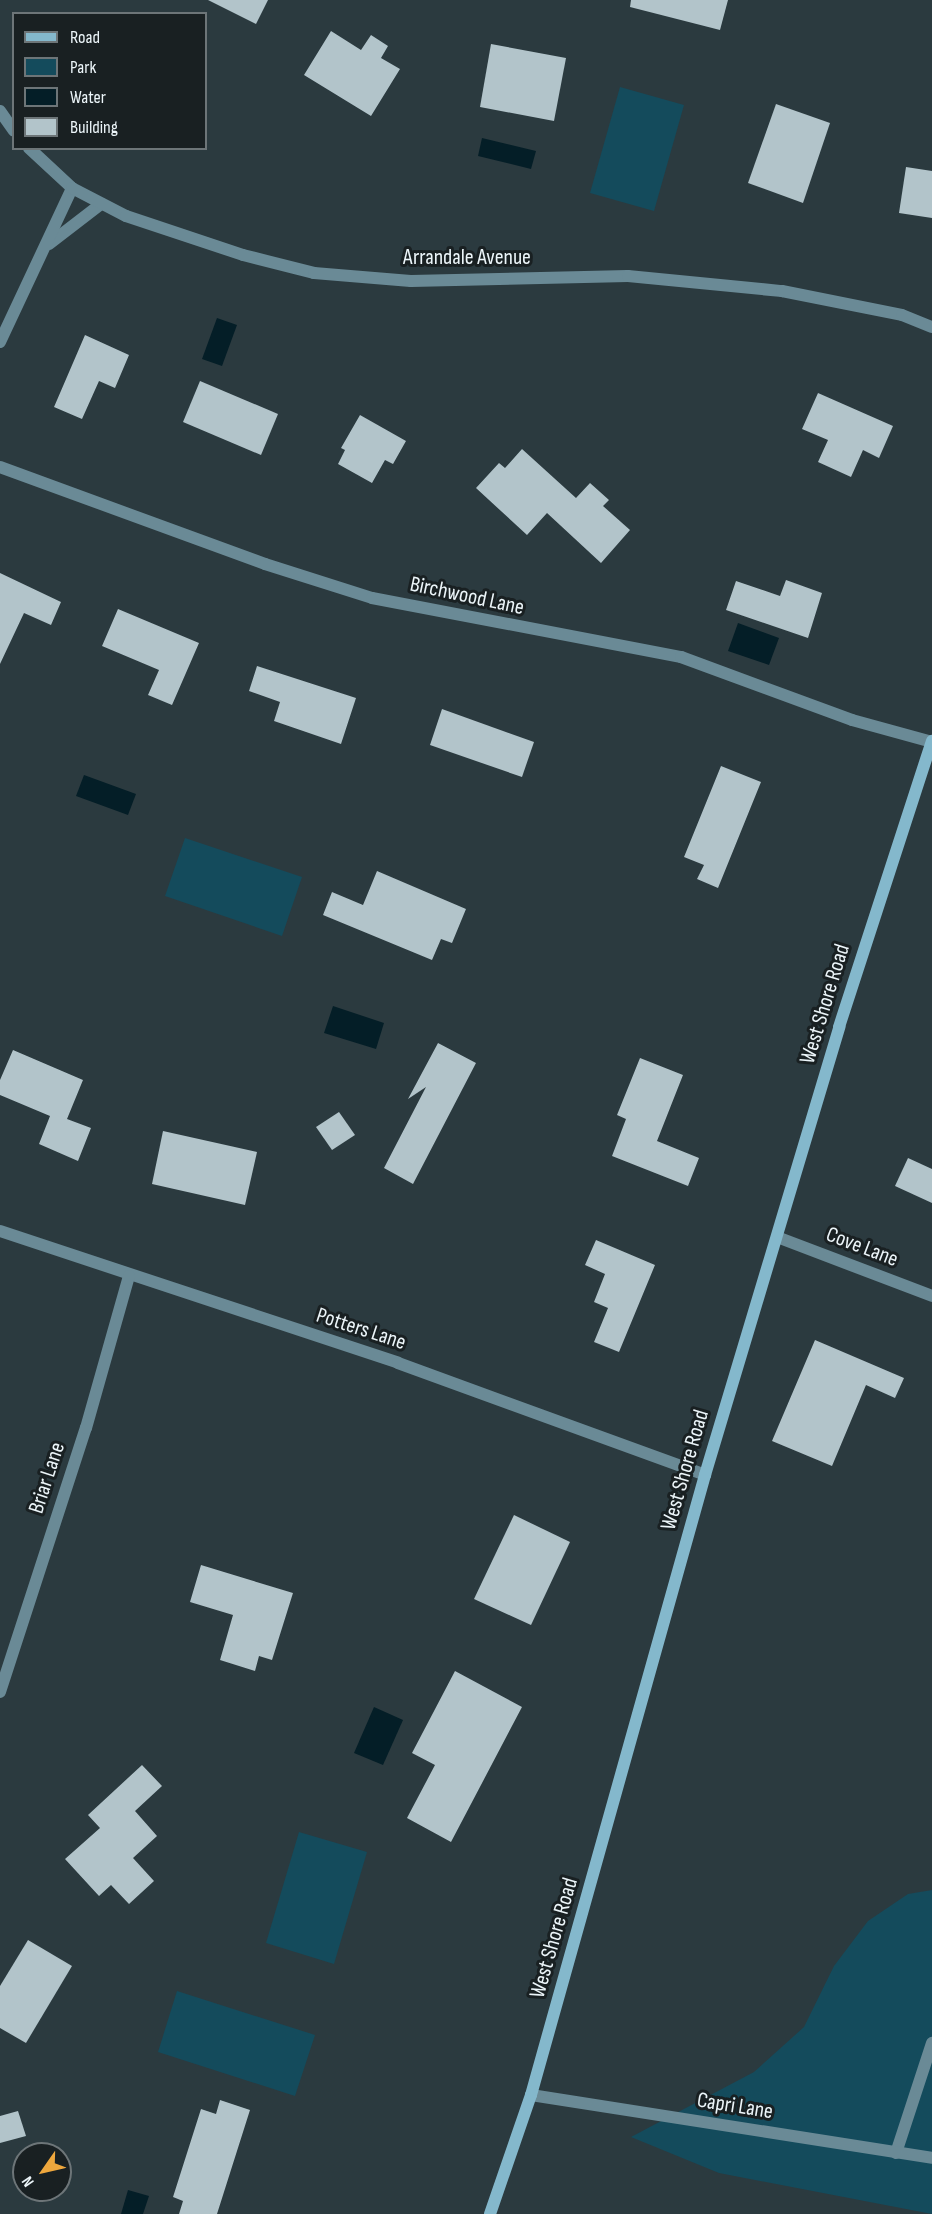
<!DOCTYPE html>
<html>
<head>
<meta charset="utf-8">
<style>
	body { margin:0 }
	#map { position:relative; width:932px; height:2214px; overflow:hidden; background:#2b3a3f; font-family:"Sofia Sans Condensed",sans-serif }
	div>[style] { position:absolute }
	.green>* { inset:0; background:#144b5c }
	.water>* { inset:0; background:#041e27 }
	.building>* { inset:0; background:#b2c4ca }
	.service>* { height:12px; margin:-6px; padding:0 6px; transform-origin:6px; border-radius:6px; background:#6a8a96 }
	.minor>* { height:12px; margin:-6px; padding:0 6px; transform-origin:6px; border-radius:6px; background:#6a8a96 }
	.tertiary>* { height:12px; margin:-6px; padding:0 6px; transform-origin:6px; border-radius:6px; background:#6a8a96 }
	.secondary>* { height:12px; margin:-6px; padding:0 6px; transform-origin:6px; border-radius:6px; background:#84b8cc }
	span { translate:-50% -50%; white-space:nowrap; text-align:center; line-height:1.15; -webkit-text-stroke:6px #192022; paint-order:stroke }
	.street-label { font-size:22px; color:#ecf5f9 }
	.legend { position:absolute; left:12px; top:12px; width:195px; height:138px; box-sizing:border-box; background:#192022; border:2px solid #6d7578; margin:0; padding:8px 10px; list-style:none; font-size:18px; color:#ecf5f9 }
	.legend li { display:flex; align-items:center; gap:12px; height:30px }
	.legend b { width:30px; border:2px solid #6d7578 }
	.north { position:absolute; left:12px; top:2142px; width:60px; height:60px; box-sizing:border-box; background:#192022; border:2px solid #6d7578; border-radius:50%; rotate:236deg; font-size:16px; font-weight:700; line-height:24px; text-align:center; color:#ecf5f9 }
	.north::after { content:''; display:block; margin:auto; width:21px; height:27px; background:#eea73d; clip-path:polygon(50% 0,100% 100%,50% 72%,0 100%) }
</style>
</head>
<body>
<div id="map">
	<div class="green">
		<i style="clip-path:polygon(620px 87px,684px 105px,654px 211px,590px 193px)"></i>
		<i style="clip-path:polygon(185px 838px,302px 877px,282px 936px,165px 896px)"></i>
		<i style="clip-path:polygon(299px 1832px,367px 1852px,334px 1964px,266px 1943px)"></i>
		<i style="clip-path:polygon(932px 1890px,932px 2214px,719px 2173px,631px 2137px,754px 2072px,804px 2027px,834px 1966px,868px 1921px,908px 1894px)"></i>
		<i style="clip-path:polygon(177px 1991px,315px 2035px,295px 2096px,158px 2052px)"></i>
	</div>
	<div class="water">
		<i style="clip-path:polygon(482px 138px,536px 151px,531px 169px,478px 156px)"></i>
		<i style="clip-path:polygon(217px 318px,237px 325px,222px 366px,202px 359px)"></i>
		<i style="clip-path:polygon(738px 623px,779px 638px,769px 665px,728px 651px)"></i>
		<i style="clip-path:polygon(84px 775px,136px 794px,128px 815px,76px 796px)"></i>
		<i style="clip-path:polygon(333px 1006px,384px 1023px,376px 1049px,324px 1033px)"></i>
		<i style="clip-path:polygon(374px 1707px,403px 1720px,383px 1765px,354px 1753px)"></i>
		<i style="clip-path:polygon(128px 2190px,149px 2196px,143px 2214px,121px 2214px)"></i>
	</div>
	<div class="building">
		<i style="clip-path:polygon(208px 0,268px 0,256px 24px)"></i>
		<i style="clip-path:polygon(631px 0,728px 0,720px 30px,630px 7px)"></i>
		<i style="clip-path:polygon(331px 31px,361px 50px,371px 35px,388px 46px,381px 58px,400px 69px,371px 116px,304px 75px)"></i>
		<i style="clip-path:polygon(491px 44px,566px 58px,554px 121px,480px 107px)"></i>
		<i style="clip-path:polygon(776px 104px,830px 123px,803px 203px,748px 183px)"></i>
		<i style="clip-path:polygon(906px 167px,932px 171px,932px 218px,899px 213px)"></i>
		<i style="clip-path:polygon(85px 335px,129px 355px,115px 388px,99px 381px,82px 419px,54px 407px)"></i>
		<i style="clip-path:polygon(200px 381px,278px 414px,261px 455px,183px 422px)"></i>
		<i style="clip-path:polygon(818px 393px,893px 426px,879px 458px,863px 450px,851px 477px,818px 462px,828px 440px,802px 429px)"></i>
		<i style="clip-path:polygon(360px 415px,406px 441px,393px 464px,385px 460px,372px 483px,338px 464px,345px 450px,341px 448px)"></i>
		<i style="clip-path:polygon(522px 449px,576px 498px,590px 483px,609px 500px,603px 506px,630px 530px,601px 563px,547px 513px,527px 535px,476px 488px,499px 463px,505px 468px)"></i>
		<i style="clip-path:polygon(0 573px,61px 602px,51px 625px,24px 613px,0 664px)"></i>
		<i style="clip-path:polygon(786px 580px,822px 593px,808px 638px,726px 610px,736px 581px,780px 596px)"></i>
		<i style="clip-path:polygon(118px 609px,199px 643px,172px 705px,148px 695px,159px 670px,102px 646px)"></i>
		<i style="clip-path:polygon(257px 666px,356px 698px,341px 744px,274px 721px,280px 702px,249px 691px)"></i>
		<i style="clip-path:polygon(442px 709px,534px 742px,522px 777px,430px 745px)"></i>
		<i style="clip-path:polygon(721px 766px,761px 782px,718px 888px,697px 879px,704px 865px,684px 857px)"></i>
		<i style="clip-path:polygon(377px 871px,466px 909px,452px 943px,441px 939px,432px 960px,323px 915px,332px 892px,363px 905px)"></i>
		<i style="clip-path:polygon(438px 1043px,476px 1063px,413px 1184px,384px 1168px,426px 1087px,408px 1099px)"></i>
		<i style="clip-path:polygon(13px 1050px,83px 1080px,67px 1119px,91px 1128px,78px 1161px,39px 1144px,50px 1116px,0 1095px,0 1080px)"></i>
		<i style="clip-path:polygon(640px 1058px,683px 1075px,657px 1141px,699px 1158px,688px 1186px,612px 1156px,626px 1119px,617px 1115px)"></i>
		<i style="clip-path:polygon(339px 1112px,355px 1135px,332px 1150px,316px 1127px)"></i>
		<i style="clip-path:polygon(163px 1131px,257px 1152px,245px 1205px,152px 1184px)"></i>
		<i style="clip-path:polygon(908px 1158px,932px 1169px,932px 1203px,895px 1186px)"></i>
		<i style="clip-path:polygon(596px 1240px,655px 1265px,619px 1352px,594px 1342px,608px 1308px,594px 1302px,605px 1274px,585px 1265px)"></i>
		<i style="clip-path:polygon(815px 1340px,904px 1378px,895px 1398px,866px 1385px,832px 1466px,772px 1441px)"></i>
		<i style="clip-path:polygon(514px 1515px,570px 1542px,531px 1625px,474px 1599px)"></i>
		<i style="clip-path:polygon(201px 1565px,293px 1593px,272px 1660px,259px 1656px,255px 1671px,220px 1660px,233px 1615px,190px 1602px)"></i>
		<i style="clip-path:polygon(455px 1671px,522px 1707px,451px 1842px,407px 1818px,435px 1765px,412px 1753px)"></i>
		<i style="clip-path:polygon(142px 1765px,162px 1786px,135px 1811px,157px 1836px,133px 1858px,154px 1881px,129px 1904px,111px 1885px,99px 1896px,65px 1859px,100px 1828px,88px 1815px)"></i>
		<i style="clip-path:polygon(28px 1940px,72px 1966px,26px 2043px,0 2028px,0 1986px)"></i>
		<i style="clip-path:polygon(220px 2100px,250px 2110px,217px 2214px,179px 2214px,183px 2201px,173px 2197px,201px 2109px,216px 2114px)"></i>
		<i style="clip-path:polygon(18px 2111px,26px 2136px,0 2143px,0 2116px)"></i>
	</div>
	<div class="service">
		<i style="left:896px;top:2153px;width:116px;rotate:-71.9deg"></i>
	</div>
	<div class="minor">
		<i style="left:49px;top:244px;width:66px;rotate:-37.6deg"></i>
		<i style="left:0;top:342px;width:170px;rotate:-64.9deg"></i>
		<i style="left:0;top:467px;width:282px;rotate:20.1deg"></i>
		<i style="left:265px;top:564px;width:112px;rotate:17.6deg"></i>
		<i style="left:372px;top:598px;width:315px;rotate:10.8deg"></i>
		<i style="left:681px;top:657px;width:182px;rotate:20.2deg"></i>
		<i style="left:852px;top:720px;width:83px;rotate:15.4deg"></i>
		<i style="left:0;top:1231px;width:419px;rotate:18.3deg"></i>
		<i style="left:398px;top:1363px;width:327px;rotate:20deg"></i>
		<i style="left:777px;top:1237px;width:166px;rotate:20.8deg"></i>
		<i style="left:0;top:1692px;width:278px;rotate:-72deg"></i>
		<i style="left:86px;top:1428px;width:158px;rotate:-74.2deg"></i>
		<i style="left:531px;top:2095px;width:406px;rotate:8.9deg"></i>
	</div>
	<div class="tertiary">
		<i style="left:0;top:111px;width:24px;rotate:55deg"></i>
		<i style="left:29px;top:148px;width:59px;rotate:42.9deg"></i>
		<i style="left:72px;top:188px;width:61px;rotate:27.4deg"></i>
		<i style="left:126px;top:216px;width:123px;rotate:18.4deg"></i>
		<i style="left:243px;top:255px;width:73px;rotate:14.2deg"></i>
		<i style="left:314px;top:273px;width:97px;rotate:4.7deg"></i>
		<i style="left:411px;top:281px;width:217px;rotate:-1.3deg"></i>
		<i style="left:628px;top:276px;width:155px;rotate:5.6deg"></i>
		<i style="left:782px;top:291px;width:122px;rotate:11.3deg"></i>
		<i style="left:902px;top:315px;width:32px;rotate:22deg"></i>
	</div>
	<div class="secondary">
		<i style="left:490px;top:2214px;width:126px;rotate:-71deg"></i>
		<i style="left:531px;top:2095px;width:644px;rotate:-74.32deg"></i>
		<i style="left:705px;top:1475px;width:468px;rotate:-73.3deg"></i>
		<i style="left:839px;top:1027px;width:301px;rotate:-72deg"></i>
	</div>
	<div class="street-label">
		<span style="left:467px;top:258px">Arrandale Avenue</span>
		<span style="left:467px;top:596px;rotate:12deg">Birchwood Lane</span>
		<span style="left:825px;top:1004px;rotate:-73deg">West Shore Road</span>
		<span style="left:862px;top:1247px;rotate:21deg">Cove Lane</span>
		<span style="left:361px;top:1329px;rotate:18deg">Potters Lane</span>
		<span style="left:685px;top:1470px;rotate:-74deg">West Shore Road</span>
		<span style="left:47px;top:1478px;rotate:-72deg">Briar Lane</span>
		<span style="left:554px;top:1938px;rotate:-74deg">West Shore Road</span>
		<span style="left:735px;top:2106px;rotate:9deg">Capri Lane</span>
	</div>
	<ul class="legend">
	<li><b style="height:8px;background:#84b8cc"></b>Road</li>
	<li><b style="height:16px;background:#144b5c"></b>Park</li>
	<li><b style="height:16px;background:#041e27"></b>Water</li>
	<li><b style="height:16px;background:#b2c4ca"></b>Building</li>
	</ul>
	<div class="north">N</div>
</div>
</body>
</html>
